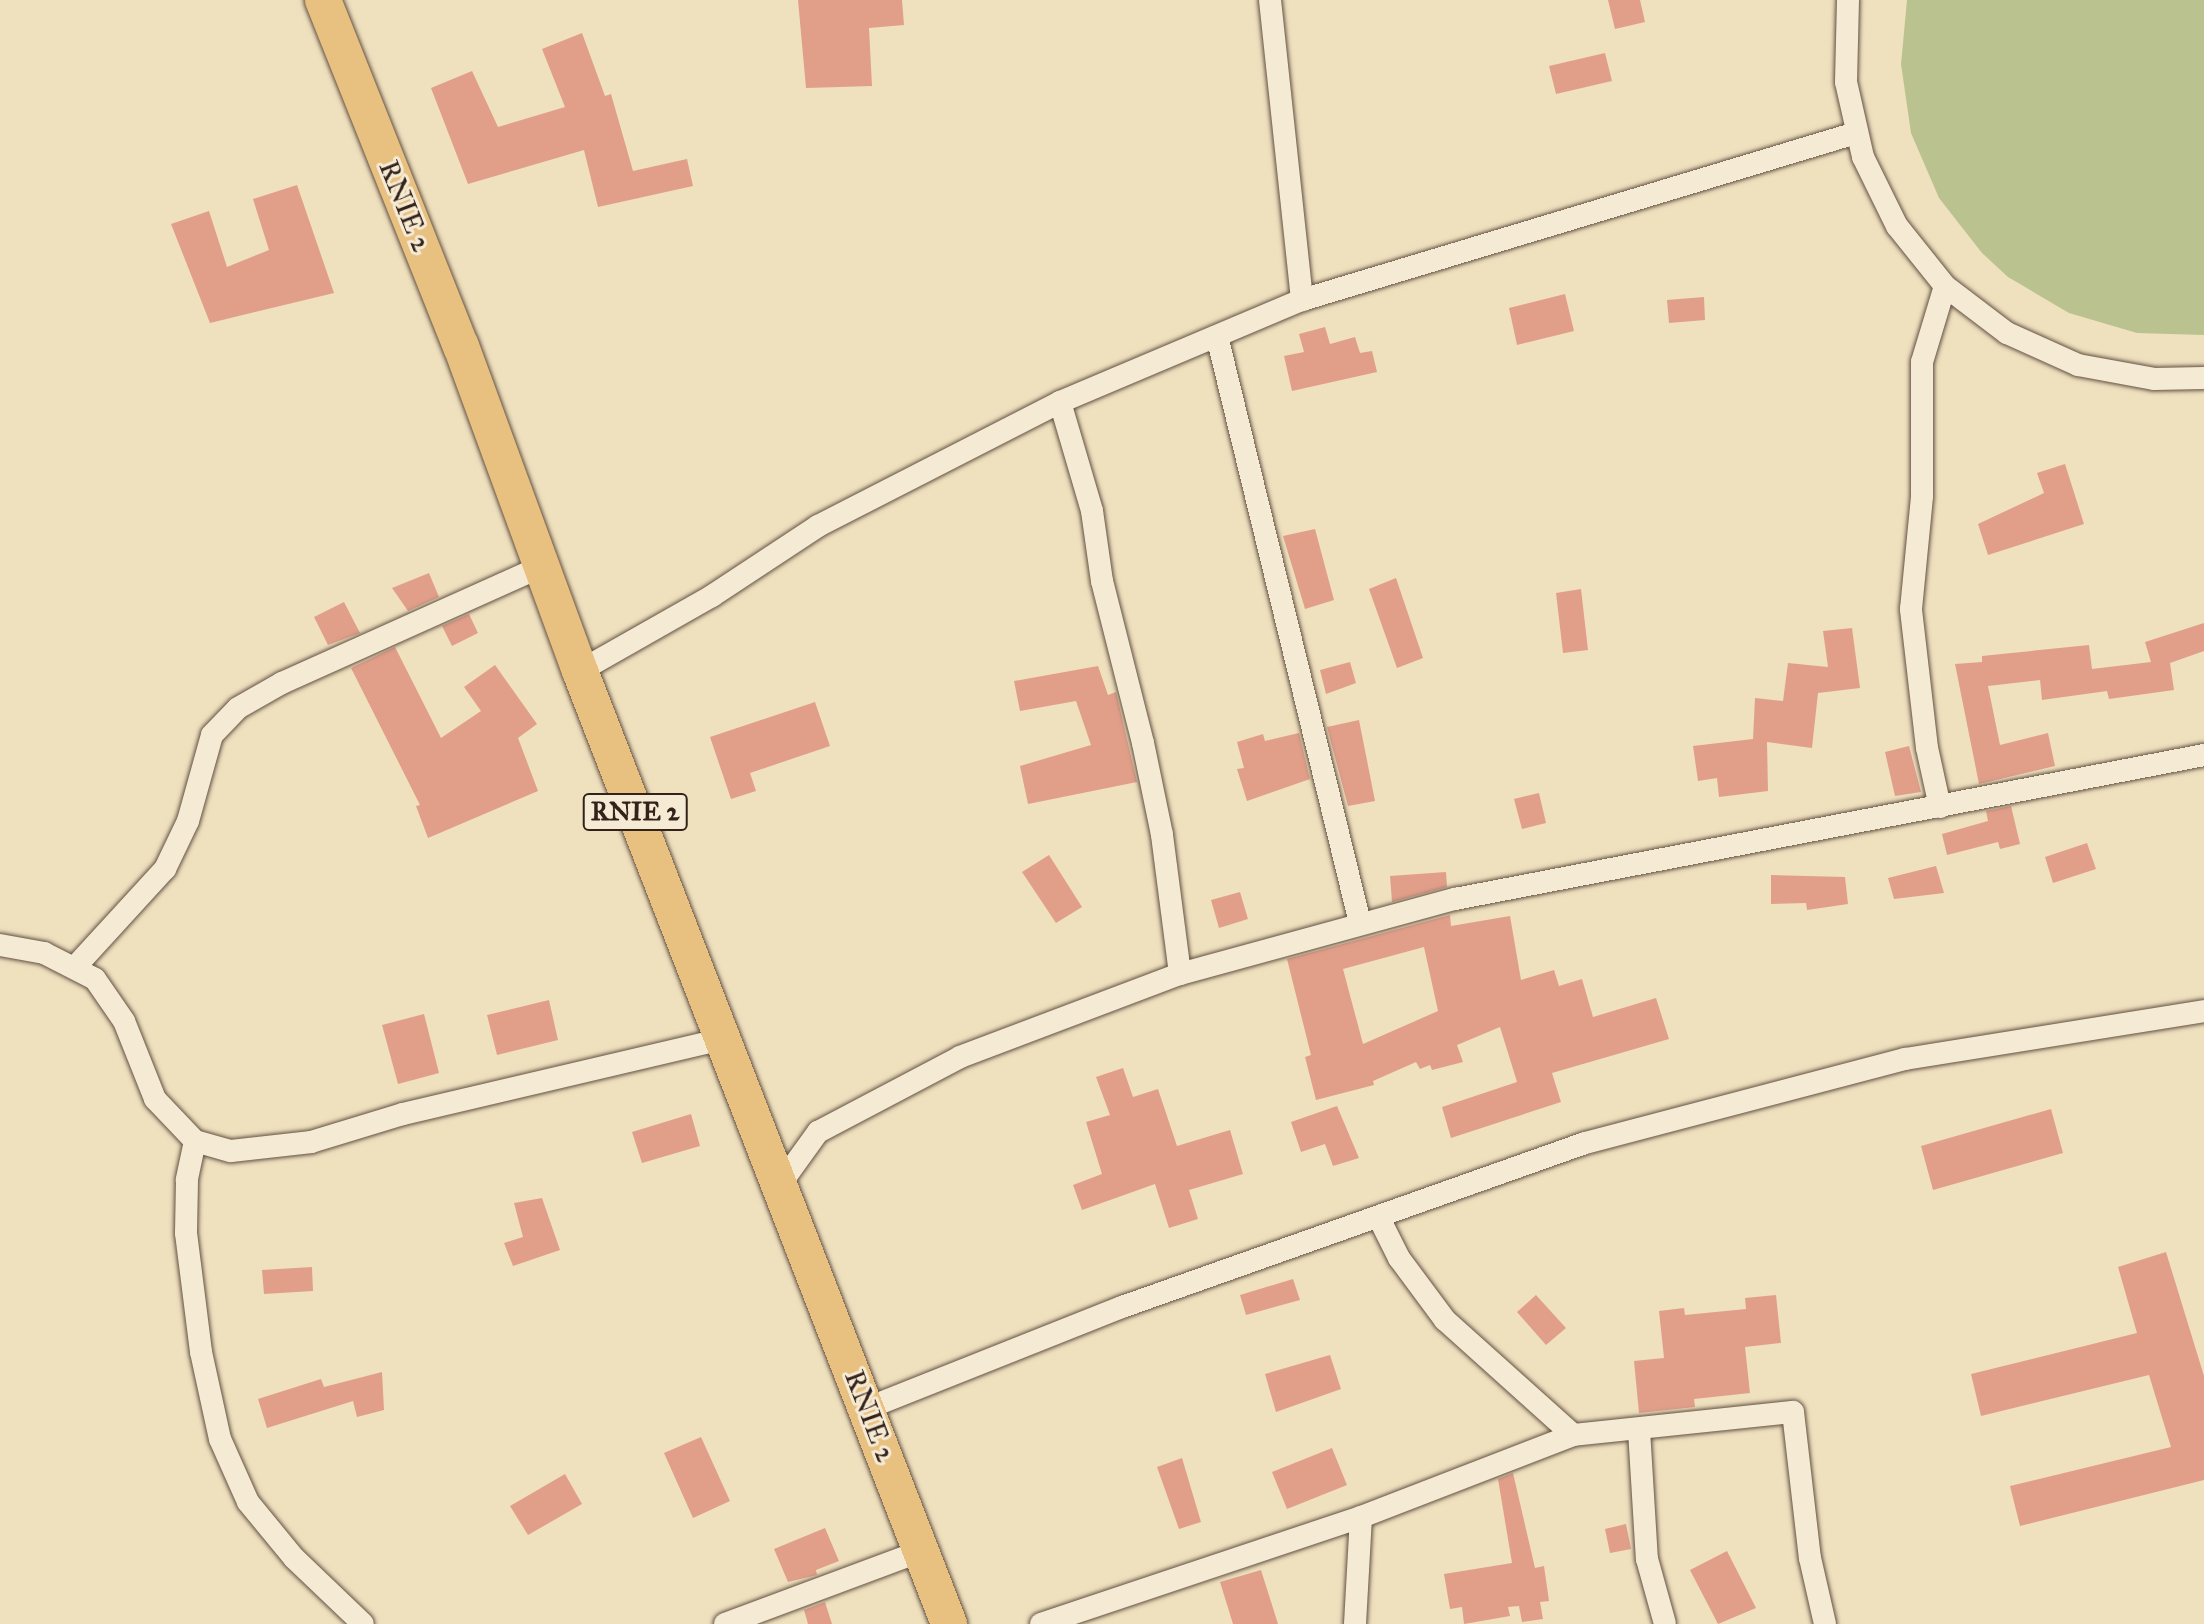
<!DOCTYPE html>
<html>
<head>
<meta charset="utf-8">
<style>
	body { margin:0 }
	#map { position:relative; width:2204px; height:1624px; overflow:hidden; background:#efe0be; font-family:"IM FELL Great Primer",serif }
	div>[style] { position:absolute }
	.green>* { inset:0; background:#bac290 }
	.building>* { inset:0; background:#e19f8a }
	.roads { filter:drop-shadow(0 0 2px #625143) drop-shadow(0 0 2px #625143) }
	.street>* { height:22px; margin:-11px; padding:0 11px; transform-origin:11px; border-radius:11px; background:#f5ebd5 }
	.primary>* { height:36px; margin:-18px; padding:0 18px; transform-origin:18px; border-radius:18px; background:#e8c07f }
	span { translate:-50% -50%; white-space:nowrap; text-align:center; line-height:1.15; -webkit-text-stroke:6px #f5ebd5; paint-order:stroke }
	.shield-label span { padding:2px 6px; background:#f5ebd5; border:2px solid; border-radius:6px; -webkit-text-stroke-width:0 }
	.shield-label { font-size:26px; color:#33211a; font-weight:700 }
	.street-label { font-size:28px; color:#33211a }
</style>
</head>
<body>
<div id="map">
	<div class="green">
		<i style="clip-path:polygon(1907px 0,2204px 0,2204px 335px,2137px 333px,2069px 313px,2008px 277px,1982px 253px,1939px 198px,1911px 133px,1901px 64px)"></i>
	</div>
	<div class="building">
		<i style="clip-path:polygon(798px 0,902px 0,904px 25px,869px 28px,872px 86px,806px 88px)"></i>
		<i style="clip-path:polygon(1608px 0,1640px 0,1645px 22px,1615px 29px)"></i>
		<i style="clip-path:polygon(582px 33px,605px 96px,611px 94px,633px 171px,687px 159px,693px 186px,598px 207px,584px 150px,468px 184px,431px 88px,472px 71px,498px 127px,565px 107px,542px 49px)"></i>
		<i style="clip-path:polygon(1605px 53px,1612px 81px,1556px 94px,1549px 66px)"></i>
		<i style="clip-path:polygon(297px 185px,334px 293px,210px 323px,171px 224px,209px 211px,227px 267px,269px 250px,253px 199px)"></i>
		<i style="clip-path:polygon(1565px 294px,1574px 331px,1517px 345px,1509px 308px)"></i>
		<i style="clip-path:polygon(1704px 297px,1705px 320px,1669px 323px,1667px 300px)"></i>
		<i style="clip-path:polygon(1325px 327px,1330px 344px,1355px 337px,1360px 353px,1372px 351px,1377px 372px,1292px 391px,1284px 356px,1304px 352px,1299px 334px)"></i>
		<i style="clip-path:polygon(2065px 464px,2084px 524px,1988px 555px,1978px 524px,2044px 493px,2037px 473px)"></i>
		<i style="clip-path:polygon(1315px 529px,1334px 600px,1305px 609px,1283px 536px)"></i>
		<i style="clip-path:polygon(429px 573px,439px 597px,408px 611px,392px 588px)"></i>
		<i style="clip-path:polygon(1396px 578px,1423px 658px,1397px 668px,1369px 589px)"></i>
		<i style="clip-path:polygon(1581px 589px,1588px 650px,1563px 653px,1556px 593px)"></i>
		<i style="clip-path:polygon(344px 602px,360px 633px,328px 645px,314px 617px)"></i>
		<i style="clip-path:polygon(469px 614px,478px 633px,452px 646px,442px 626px)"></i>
		<i style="clip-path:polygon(2204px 623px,2204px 651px,2170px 663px,2174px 690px,2109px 699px,2107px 691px,2042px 700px,2040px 680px,1988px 686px,2000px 745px,2048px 733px,2055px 766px,1979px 784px,1955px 664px,1982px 662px,1982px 656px,2089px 645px,2092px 669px,2151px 662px,2145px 642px)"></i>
		<i style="clip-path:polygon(1852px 628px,1860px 688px,1818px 693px,1812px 748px,1767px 742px,1768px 791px,1719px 797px,1717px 778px,1698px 781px,1693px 746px,1753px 739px,1755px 698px,1783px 701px,1788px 663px,1828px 667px,1823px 631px)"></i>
		<i style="clip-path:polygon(395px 647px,441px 738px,481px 711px,464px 687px,495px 665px,537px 724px,518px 738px,538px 791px,428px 838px,416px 806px,420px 805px,351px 668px)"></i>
		<i style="clip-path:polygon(1350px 662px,1356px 683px,1326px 694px,1320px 670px)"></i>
		<i style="clip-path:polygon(1098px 666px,1108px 695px,1116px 692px,1137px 782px,1028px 804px,1020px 766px,1091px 745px,1076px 701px,1020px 711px,1014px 681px)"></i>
		<i style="clip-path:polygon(815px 702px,830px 746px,750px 773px,756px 791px,731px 799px,710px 737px)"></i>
		<i style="clip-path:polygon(1359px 720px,1375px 801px,1348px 806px,1327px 727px)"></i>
		<i style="clip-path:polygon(1299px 733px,1310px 779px,1247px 801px,1237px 769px,1244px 768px,1237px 742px,1263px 734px,1265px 741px)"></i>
		<i style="clip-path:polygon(1909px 746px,1921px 792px,1895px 796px,1885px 752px)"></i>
		<i style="clip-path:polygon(1539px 793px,1546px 823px,1522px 829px,1514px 799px)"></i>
		<i style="clip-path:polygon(2011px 806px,2020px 844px,2000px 849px,1998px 842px,1947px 855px,1942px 834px,1988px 821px,1986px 811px)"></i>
		<i style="clip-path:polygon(2087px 843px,2096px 869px,2053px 883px,2045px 857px)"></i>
		<i style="clip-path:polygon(1049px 855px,1082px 907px,1056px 923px,1022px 872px)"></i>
		<i style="clip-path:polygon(1936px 866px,1944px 893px,1894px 899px,1888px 878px)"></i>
		<i style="clip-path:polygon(1446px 872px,1447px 887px,1392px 902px,1390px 876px)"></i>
		<i style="clip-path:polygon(1771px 875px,1845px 877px,1848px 904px,1807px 910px,1806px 903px,1771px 904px)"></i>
		<i style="clip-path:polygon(1240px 892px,1248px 919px,1219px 928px,1211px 900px)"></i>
		<i style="clip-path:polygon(evenodd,1450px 915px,1451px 926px,1510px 916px,1521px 980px,1554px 970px,1559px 986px,1582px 979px,1593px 1017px,1656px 998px,1669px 1039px,1552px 1073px,1561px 1102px,1451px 1138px,1442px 1107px,1517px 1082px,1500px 1027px,1457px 1045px,1463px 1062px,1432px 1070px,1430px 1065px,1420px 1069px,1416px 1062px,1373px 1081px,1374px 1085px,1316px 1100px,1305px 1057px,1311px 1055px,1287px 959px,1450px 915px,1424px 947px,1438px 1011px,1363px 1044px,1343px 969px,1424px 947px)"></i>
		<i style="clip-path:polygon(549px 1000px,558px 1040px,497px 1055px,487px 1015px)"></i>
		<i style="clip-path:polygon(424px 1014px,439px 1073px,398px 1084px,382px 1025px)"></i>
		<i style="clip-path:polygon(1123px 1068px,1133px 1097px,1158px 1089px,1177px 1146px,1230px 1130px,1243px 1174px,1189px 1190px,1198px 1219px,1169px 1228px,1155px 1184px,1082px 1210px,1073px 1185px,1102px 1174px,1086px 1122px,1110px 1115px,1096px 1077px)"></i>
		<i style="clip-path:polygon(1337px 1106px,1359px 1158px,1333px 1166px,1325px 1144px,1301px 1152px,1291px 1122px)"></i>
		<i style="clip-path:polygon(2051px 1109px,2063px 1153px,1933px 1190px,1921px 1146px)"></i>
		<i style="clip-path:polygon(691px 1114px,700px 1146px,642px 1163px,632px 1132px)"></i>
		<i style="clip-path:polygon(542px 1198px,560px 1250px,513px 1266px,504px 1243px,523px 1237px,514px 1203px)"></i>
		<i style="clip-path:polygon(2166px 1252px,2204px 1376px,2204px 1480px,2020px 1526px,2010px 1486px,2171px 1447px,2149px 1375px,1981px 1416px,1971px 1374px,2137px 1333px,2118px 1267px)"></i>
		<i style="clip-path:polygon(312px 1267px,313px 1291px,264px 1294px,262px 1270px)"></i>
		<i style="clip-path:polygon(1293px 1279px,1300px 1300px,1246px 1315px,1240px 1295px)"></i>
		<i style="clip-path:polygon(1536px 1295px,1566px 1328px,1546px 1345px,1517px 1312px)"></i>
		<i style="clip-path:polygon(1776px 1295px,1781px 1343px,1745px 1347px,1750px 1393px,1694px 1399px,1695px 1407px,1639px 1413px,1634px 1361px,1664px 1358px,1659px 1311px,1684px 1308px,1685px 1315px,1746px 1309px,1745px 1298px)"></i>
		<i style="clip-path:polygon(1330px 1355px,1341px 1389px,1276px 1412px,1265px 1374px)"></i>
		<i style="clip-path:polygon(382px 1372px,384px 1410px,357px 1417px,353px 1401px,267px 1428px,258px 1399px,321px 1379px,324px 1387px)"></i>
		<i style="clip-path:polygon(701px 1437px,730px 1501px,693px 1518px,664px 1453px)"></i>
		<i style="clip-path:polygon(1332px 1448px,1347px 1485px,1287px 1509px,1272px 1472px)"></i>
		<i style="clip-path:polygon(1182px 1458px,1201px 1522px,1179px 1529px,1157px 1467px)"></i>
		<i style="clip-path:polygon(1513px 1473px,1535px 1568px,1544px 1566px,1549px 1601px,1540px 1602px,1543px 1619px,1522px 1622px,1519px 1606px,1508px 1607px,1510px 1616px,1464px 1624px,1462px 1607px,1450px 1609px,1444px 1574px,1512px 1563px,1498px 1479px)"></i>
		<i style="clip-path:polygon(565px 1474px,582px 1504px,528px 1535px,510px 1506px)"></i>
		<i style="clip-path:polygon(1626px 1524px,1631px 1549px,1610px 1553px,1605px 1529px)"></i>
		<i style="clip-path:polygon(825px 1528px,839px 1561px,816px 1570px,817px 1575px,788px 1582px,774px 1549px)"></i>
		<i style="clip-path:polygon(1727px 1551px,1756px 1608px,1718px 1624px,1690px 1570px)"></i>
		<i style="clip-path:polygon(1261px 1570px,1278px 1624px,1233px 1624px,1220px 1582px)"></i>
		<i style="clip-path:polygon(825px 1602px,832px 1624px,808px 1624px,804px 1610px)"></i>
	</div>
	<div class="roads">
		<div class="street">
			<i style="left:1270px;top:0;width:302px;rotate:83.9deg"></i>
			<i style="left:1848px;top:0;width:82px;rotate:91.4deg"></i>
			<i style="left:1846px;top:82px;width:77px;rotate:77.2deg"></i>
			<i style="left:1863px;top:157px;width:77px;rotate:63.8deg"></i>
			<i style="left:1897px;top:226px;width:77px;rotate:51.3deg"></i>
			<i style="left:1945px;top:286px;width:78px;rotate:37.2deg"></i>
			<i style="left:2007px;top:333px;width:78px;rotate:24.3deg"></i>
			<i style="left:2078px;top:365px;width:77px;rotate:10.4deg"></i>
			<i style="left:2154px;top:379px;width:50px;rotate:-1.1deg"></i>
			<i style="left:1217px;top:336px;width:604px;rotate:76.31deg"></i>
			<i style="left:1060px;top:402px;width:114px;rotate:73.6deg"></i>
			<i style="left:1092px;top:511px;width:71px;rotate:81.9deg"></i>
			<i style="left:1102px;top:581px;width:167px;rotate:75.8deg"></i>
			<i style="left:1143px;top:743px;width:94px;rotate:78.3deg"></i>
			<i style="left:1162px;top:835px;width:140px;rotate:82.6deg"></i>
			<i style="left:580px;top:671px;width:152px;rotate:-29.6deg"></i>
			<i style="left:712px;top:596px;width:127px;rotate:-33.4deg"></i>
			<i style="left:818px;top:526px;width:272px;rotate:-27.1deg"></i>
			<i style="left:1060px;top:402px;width:263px;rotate:-22.9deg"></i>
			<i style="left:1302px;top:300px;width:579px;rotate:-16.78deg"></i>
			<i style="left:1940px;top:807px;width:60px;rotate:-102.4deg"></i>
			<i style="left:1927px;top:748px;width:140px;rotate:-96.6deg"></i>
			<i style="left:1911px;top:609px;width:114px;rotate:-84.4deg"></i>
			<i style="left:1922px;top:496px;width:134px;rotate:-90deg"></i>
			<i style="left:1922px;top:362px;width:79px;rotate:-73.2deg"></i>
			<i style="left:0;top:945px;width:45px;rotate:10.3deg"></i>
			<i style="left:44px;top:953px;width:57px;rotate:27deg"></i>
			<i style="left:95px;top:979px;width:51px;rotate:55.4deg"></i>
			<i style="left:124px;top:1021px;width:84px;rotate:68.3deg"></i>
			<i style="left:155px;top:1099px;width:58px;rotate:46.4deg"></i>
			<i style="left:195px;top:1141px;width:37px;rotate:16deg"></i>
			<i style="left:231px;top:1151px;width:81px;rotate:-6.4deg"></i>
			<i style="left:311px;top:1142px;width:96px;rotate:-16.9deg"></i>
			<i style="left:403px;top:1114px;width:330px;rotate:-13.2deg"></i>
			<i style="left:76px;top:966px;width:132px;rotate:-47.5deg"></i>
			<i style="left:165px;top:869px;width:53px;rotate:-64.4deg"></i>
			<i style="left:188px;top:821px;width:89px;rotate:-74.4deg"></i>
			<i style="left:212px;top:735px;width:37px;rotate:-46deg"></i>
			<i style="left:238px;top:708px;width:51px;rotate:-29.6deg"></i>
			<i style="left:282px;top:683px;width:285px;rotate:-24.2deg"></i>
			<i style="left:195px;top:1141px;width:40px;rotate:102deg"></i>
			<i style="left:187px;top:1180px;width:53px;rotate:91.1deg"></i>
			<i style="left:186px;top:1233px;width:120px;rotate:82.8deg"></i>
			<i style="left:201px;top:1352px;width:89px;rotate:77.7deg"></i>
			<i style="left:220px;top:1439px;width:69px;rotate:66deg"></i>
			<i style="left:248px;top:1502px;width:72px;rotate:50.6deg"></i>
			<i style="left:294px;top:1558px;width:95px;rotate:43.7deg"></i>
			<i style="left:779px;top:1186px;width:67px;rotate:-54.2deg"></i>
			<i style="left:818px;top:1132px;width:161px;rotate:-27.8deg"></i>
			<i style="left:960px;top:1057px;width:235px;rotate:-20.7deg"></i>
			<i style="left:1180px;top:974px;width:285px;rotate:-15.3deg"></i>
			<i style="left:1455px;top:899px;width:763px;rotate:-10.88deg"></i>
			<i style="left:1379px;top:1218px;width:45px;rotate:63.4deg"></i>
			<i style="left:1399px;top:1258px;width:77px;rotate:53.4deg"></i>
			<i style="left:1445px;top:1320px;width:172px;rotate:41.9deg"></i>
			<i style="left:868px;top:1408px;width:273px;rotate:-21.7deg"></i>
			<i style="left:1122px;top:1307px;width:491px;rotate:-19.5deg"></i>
			<i style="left:1585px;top:1143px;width:331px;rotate:-14.7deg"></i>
			<i style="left:1905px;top:1059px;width:303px;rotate:-9.1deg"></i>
			<i style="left:1639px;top:1430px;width:129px;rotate:86.5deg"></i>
			<i style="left:1647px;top:1559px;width:67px;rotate:74.5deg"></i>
			<i style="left:725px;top:1624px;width:209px;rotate:-20.4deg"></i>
			<i style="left:1041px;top:1624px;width:337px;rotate:-18.5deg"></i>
			<i style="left:1361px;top:1517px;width:227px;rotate:-21.1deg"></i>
			<i style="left:1573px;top:1435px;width:221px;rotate:-6deg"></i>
			<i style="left:1793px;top:1412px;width:147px;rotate:83.4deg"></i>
			<i style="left:1810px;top:1558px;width:68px;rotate:77.2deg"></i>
			<i style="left:1355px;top:1624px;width:107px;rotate:-86.8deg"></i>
		</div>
		<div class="primary">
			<i style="left:323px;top:0;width:373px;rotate:68.3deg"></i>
			<i style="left:461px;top:346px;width:346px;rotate:69.9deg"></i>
			<i style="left:580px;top:671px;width:1022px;rotate:68.83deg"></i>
		</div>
	</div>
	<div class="shield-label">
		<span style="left:635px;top:812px">RNIE 2</span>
	</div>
	<div class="street-label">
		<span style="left:405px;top:206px;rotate:68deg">RNIE 2</span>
		<span style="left:870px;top:1416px;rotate:69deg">RNIE 2</span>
	</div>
</div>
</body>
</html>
